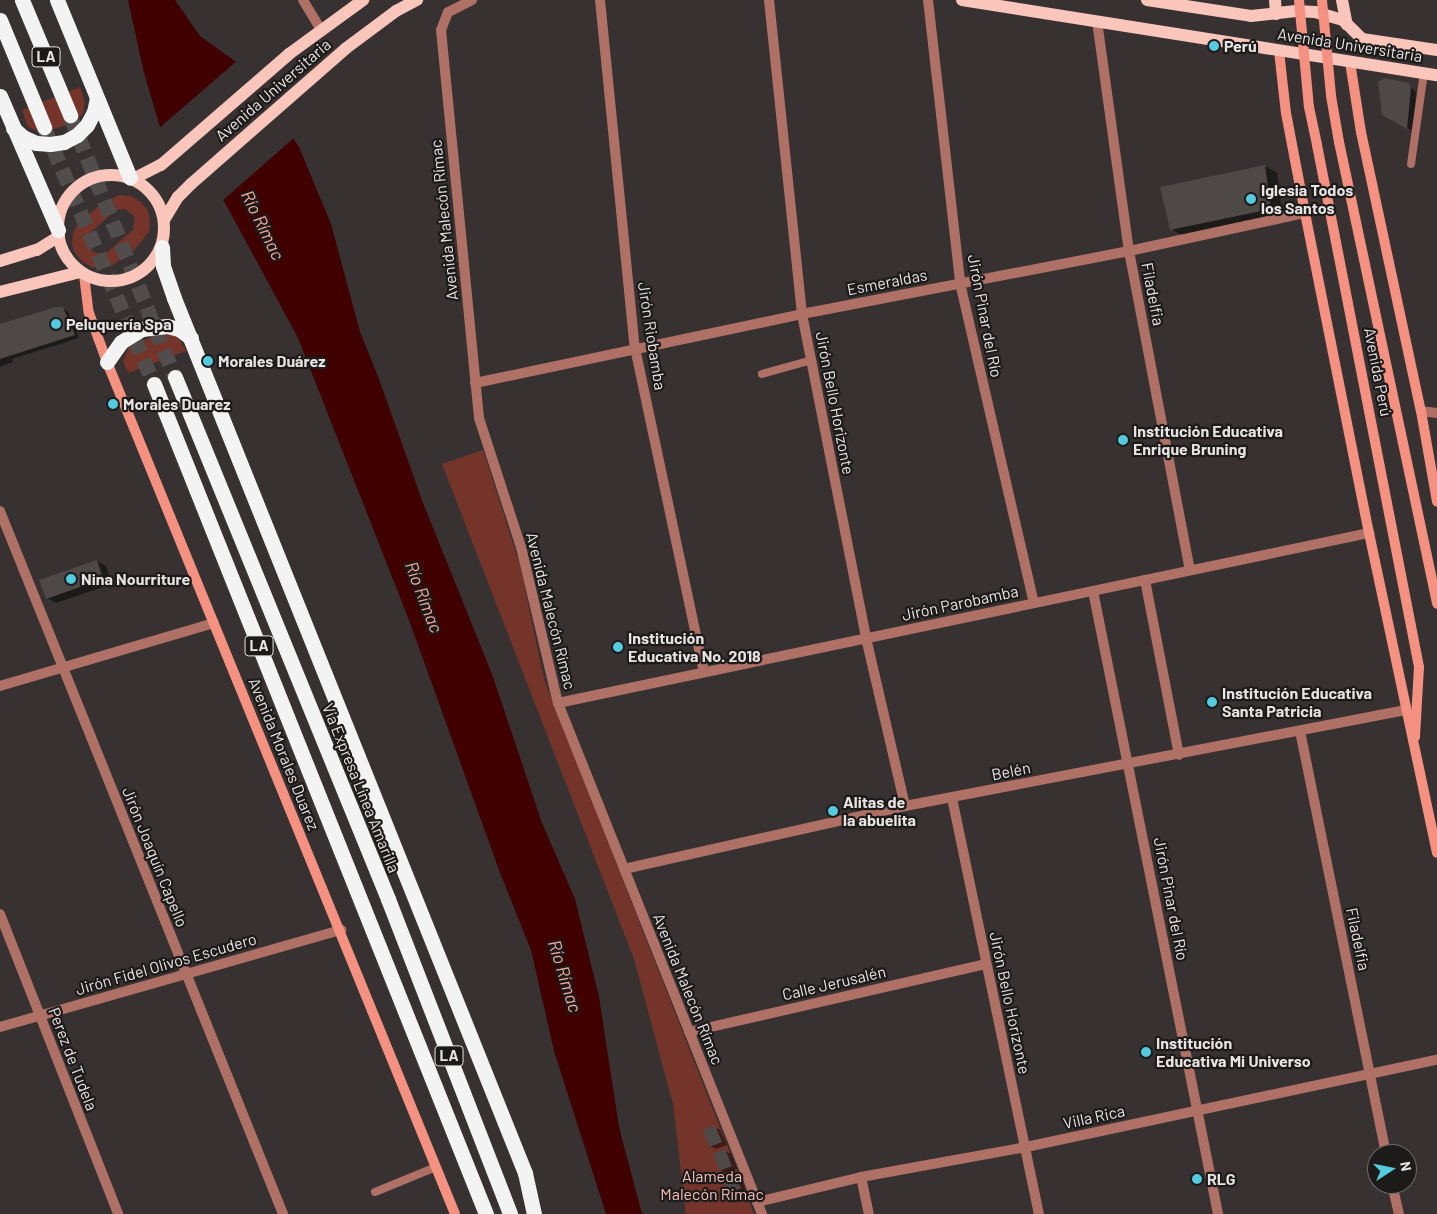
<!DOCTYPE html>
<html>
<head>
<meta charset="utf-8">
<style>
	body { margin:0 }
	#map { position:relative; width:1437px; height:1214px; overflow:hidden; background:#373231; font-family:Barlow,sans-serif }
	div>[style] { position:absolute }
	.green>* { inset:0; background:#743429 }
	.water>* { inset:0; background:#400000 }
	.pier>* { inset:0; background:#373231 }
	.shadow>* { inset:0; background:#0007 }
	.building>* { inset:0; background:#4e4847 }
	.highway-tunnel>* { height:15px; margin-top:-7.5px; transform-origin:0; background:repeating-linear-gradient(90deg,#514d4c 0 15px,transparent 0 23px) }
	.lane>* { height:8px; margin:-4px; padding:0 4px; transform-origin:4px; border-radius:4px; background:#af7065 }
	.street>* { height:10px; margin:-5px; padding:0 5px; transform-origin:5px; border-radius:5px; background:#af7065 }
	.secondary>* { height:10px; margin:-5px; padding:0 5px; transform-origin:5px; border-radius:5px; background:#f59180 }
	.primary>* { height:12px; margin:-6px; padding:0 6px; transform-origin:6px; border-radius:6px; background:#fac5bb }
	.primary>.ring { margin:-6px; padding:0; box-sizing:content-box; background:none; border:12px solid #fac5bb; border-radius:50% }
	.highway>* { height:15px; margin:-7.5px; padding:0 7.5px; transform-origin:7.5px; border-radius:7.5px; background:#f3f3f3 }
	.secondary-bridge>* { height:10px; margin:-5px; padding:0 5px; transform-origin:5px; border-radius:5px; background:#f59180 }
	.dots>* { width:14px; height:14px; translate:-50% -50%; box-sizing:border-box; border:2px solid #1d1a1a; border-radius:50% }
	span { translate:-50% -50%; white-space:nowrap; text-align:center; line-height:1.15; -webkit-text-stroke:4.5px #1d1a1a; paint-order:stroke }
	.shield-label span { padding:1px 4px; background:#1d1a1a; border:1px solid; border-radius:4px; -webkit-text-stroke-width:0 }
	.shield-label { font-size:15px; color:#e7e4e3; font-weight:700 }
	.street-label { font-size:16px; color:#e7e4e3 }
	.poi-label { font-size:16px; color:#e7e4e3; font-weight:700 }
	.left { translate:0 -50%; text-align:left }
	.park-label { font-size:16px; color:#f3bfb6 }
	.water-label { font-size:18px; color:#f5a99c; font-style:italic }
	.north { position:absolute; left:1367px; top:1144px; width:50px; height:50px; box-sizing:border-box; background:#1d1a1a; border:1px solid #6e6b6a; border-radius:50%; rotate:79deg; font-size:14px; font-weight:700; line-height:20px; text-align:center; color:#e7e4e3 }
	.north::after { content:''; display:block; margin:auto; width:18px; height:22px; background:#54cade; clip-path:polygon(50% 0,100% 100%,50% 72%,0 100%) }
</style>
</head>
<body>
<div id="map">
	<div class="green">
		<i style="clip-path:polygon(80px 87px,85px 102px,83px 113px,79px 118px,66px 125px,42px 133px,28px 127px,22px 110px)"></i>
		<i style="clip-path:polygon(evenodd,119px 195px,131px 196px,141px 202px,148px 211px,150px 222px,149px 232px,135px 249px,111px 266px,101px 268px,91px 267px,82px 261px,75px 253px,72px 244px,73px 233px,78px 224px,100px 205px,119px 195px,125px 209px,135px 217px,133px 230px,105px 254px,93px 252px,87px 240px,91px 232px,116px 210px,125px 209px)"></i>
		<i style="clip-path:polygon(167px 333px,178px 337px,186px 351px,128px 373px,123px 361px,129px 347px,152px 337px)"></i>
		<i style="clip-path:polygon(483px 450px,520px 565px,544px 679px,754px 1214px,686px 1214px,673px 1104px,634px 959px,442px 464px)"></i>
	</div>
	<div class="water">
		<i style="clip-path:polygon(128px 0,175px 0,200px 36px,246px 69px,299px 147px,331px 224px,360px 332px,379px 379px,423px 503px,492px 674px,542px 823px,575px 899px,599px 997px,619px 1127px,642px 1214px,606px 1214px,554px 1051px,531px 950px,499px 870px,409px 620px,298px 338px,224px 201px,160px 127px,144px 73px)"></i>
	</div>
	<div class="pier">
		<i style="clip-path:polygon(238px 60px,248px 67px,295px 137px,221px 202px,158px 129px)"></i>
	</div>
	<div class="shadow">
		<i style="clip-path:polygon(1408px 84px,1416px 92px,1413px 131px,1389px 118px)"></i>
		<i style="clip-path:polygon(1265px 166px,1277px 173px,1282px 215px,1183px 236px,1171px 229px,1162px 188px)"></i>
		<i style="clip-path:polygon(63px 308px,68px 312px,79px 338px,12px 359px,13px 362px,0 367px,0 325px)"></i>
		<i style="clip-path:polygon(97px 561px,106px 566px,112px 584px,56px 603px,47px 598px)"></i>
		<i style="clip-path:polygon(715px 1127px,720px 1130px,727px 1145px,716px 1149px,710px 1146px)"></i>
		<i style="clip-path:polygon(725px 1151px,731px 1154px,737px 1169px,726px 1173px,720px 1170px)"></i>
		<i style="clip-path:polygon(734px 1174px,740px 1177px,746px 1192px,735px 1196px,729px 1193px)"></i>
	</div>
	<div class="building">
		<i style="clip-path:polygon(1384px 78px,1409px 83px,1411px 88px,1407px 129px,1382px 115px,1378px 82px)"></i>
		<i style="clip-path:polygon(1265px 165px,1271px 209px,1170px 230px,1160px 187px)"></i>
		<i style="clip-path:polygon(56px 307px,63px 307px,75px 335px,0 359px,0 324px)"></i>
		<i style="clip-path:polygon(97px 560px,103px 579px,46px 599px,39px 580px)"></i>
		<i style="clip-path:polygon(715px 1125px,722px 1142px,709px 1147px,703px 1130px)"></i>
		<i style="clip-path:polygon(725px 1149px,732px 1166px,719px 1171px,713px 1154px)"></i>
		<i style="clip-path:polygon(734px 1172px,741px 1188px,728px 1194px,722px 1177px)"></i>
	</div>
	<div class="highway-tunnel">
		<i style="left:70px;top:115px;width:282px;rotate:68.2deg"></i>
		<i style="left:44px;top:127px;width:280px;rotate:66.8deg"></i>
	</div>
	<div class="lane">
		<i style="left:1411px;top:164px;width:92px;rotate:-81.9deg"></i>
		<i style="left:762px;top:374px;width:52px;rotate:-15.6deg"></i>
		<i style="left:375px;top:1192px;width:66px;rotate:-22.3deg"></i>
	</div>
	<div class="street">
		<i style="left:303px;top:0;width:35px;rotate:59deg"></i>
		<i style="left:472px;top:0;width:27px;rotate:153deg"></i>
		<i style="left:448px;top:12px;width:19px;rotate:111deg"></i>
		<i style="left:441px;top:30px;width:390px;rotate:84.4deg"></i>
		<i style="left:479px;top:418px;width:136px;rotate:72deg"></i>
		<i style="left:521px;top:547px;width:160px;rotate:76.7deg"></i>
		<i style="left:558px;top:703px;width:550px;rotate:68.24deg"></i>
		<i style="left:600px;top:0;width:350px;rotate:84.3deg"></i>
		<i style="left:635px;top:348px;width:331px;rotate:78deg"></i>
		<i style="left:769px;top:0;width:316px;rotate:84deg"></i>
		<i style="left:802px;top:314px;width:330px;rotate:78.8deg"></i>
		<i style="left:866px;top:638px;width:172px;rotate:76.9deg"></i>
		<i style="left:928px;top:0;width:285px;rotate:83.5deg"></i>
		<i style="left:960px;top:283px;width:328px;rotate:77deg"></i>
		<i style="left:1097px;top:21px;width:232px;rotate:82.1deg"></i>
		<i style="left:1129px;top:251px;width:325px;rotate:79.2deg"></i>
		<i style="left:475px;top:383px;width:334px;rotate:-11.9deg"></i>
		<i style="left:802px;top:314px;width:333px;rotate:-10.9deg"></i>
		<i style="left:1129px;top:251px;width:180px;rotate:-12.2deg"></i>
		<i style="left:1421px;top:411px;width:16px;rotate:7deg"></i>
		<i style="left:0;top:511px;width:758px;rotate:68.07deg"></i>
		<i style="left:1145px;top:580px;width:178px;rotate:79deg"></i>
		<i style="left:1093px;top:591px;width:635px;rotate:78.65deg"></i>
		<i style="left:0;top:686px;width:223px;rotate:-16.4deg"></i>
		<i style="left:558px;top:703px;width:829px;rotate:-11.84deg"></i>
		<i style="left:1300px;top:731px;width:432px;rotate:78.5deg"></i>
		<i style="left:952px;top:798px;width:425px;rotate:78.2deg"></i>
		<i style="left:624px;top:869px;width:288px;rotate:-12.6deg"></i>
		<i style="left:905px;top:806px;width:510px;rotate:-10.85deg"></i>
		<i style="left:0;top:914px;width:322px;rotate:68.5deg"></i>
		<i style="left:0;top:1027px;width:355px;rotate:-15.9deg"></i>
		<i style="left:689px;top:1032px;width:304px;rotate:-12.9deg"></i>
		<i style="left:861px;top:1177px;width:38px;rotate:78deg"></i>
		<i style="left:1392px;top:1184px;width:31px;rotate:77deg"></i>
		<i style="left:757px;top:1202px;width:107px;rotate:-13.5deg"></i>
		<i style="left:861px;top:1177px;width:168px;rotate:-10.3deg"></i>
		<i style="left:1026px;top:1147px;width:420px;rotate:-12deg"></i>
	</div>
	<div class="secondary">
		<i style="left:1279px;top:51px;width:62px;rotate:83.6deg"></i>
		<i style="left:1286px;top:113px;width:102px;rotate:79.2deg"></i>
		<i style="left:1305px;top:213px;width:326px;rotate:78.7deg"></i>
		<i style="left:1369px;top:533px;width:327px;rotate:78deg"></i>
		<i style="left:1350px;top:62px;width:71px;rotate:81.1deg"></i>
		<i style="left:1361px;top:132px;width:285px;rotate:77.9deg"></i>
		<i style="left:1421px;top:411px;width:92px;rotate:80deg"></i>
		<i style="left:1339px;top:142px;width:472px;rotate:78deg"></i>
		<i style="left:1317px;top:145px;width:532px;rotate:78.94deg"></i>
		<i style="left:1419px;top:667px;width:70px;rotate:93.3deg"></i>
		<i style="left:84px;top:275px;width:38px;rotate:83deg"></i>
		<i style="left:89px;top:313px;width:52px;rotate:69.8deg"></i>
		<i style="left:107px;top:362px;width:920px;rotate:67.78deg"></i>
	</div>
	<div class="primary">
		<i style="left:962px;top:0;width:481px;rotate:9deg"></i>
		<i style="left:1147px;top:0;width:105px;rotate:8.7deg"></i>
		<i style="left:1251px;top:16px;width:45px;rotate:-6.3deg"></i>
		<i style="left:1296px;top:11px;width:19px;rotate:3deg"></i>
		<i style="left:1315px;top:12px;width:29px;rotate:16deg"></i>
		<i style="left:1343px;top:20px;width:27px;rotate:45deg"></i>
		<i style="left:1362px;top:39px;width:76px;rotate:8.3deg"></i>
		<i style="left:1275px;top:0;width:14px;rotate:86deg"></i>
		<i style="left:1342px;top:0;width:25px;rotate:79deg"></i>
		<i class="ring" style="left:58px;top:175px;width:94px;height:94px"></i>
		<i style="left:133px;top:179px;width:31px;rotate:-27deg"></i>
		<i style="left:161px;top:165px;width:169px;rotate:-40.9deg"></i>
		<i style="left:289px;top:54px;width:92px;rotate:-36.1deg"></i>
		<i style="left:164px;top:220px;width:27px;rotate:-59deg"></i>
		<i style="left:178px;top:197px;width:18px;rotate:-45deg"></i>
		<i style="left:191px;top:184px;width:205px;rotate:-41.2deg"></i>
		<i style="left:345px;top:49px;width:64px;rotate:-36.7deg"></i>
		<i style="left:396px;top:11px;width:24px;rotate:-28deg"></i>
		<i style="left:0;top:261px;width:39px;rotate:-17deg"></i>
		<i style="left:37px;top:250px;width:26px;rotate:-32deg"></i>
		<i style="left:0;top:292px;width:82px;rotate:-14deg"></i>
	</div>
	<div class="highway">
		<i style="left:22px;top:0;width:125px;rotate:67.3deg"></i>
		<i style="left:57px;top:0;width:192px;rotate:67.7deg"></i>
		<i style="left:0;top:20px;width:116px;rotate:67.6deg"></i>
		<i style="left:0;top:96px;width:146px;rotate:66.6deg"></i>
		<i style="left:13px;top:128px;width:13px;rotate:42deg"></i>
		<i style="left:23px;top:137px;width:14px;rotate:25deg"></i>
		<i style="left:36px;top:143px;width:14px;rotate:4deg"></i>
		<i style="left:50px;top:144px;width:14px;rotate:-8deg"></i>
		<i style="left:64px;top:142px;width:15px;rotate:-28deg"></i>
		<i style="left:77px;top:135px;width:14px;rotate:-45deg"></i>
		<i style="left:87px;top:125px;width:15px;rotate:-62deg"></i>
		<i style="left:94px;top:112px;width:14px;rotate:-78deg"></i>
		<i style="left:162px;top:247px;width:19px;rotate:87deg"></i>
		<i style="left:163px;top:266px;width:34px;rotate:71deg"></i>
		<i style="left:174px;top:298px;width:943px;rotate:68.14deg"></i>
		<i style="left:525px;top:1173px;width:42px;rotate:77.6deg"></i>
		<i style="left:107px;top:362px;width:24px;rotate:-55deg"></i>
		<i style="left:121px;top:342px;width:25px;rotate:-32deg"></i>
		<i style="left:142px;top:329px;width:25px;rotate:-7deg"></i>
		<i style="left:167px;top:326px;width:12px;rotate:14deg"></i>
		<i style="left:179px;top:329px;width:15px;rotate:37deg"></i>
		<i style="left:175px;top:377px;width:564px;rotate:67.8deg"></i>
		<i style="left:388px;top:899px;width:338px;rotate:68.8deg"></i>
		<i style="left:154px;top:384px;width:894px;rotate:68.2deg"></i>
	</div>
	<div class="secondary-bridge">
		<i style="left:1299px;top:0;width:107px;rotate:84.7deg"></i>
		<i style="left:1309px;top:107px;width:39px;rotate:78deg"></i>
		<i style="left:1322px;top:0;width:96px;rotate:84.6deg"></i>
		<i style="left:1331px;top:96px;width:47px;rotate:80.1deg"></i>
	</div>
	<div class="dots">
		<i style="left:1214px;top:46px;background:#54cade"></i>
		<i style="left:1251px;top:199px;background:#54cade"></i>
		<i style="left:56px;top:324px;background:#54cade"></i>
		<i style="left:208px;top:361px;background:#54cade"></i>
		<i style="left:113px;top:404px;background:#54cade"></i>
		<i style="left:1123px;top:440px;background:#54cade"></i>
		<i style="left:71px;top:579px;background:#54cade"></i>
		<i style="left:618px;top:647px;background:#54cade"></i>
		<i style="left:1212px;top:702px;background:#54cade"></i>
		<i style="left:833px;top:811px;background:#54cade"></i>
		<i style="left:1146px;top:1052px;background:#54cade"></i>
		<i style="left:1197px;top:1179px;background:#54cade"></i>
	</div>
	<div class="shield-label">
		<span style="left:46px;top:57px">LA</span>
		<span style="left:259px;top:646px">LA</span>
		<span style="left:449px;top:1056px">LA</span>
	</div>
	<div class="street-label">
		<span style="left:1350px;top:45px;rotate:9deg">Avenida Universitaria</span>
		<span style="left:273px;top:90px;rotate:-41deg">Avenida Universitaria</span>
		<span style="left:444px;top:220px;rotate:-96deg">Avenida Malecón Rímac</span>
		<span style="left:887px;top:282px;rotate:-11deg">Esmeraldas</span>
		<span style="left:1153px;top:294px;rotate:79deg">Filadelfia</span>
		<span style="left:985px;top:316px;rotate:79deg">Jirón Pinar del Río</span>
		<span style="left:652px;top:336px;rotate:81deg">Jirón Riobamba</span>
		<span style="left:1378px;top:372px;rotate:79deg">Avenida Perú</span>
		<span style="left:835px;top:403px;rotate:79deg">Jirón Bello Horizonte</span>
		<span style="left:960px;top:603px;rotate:-12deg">Jirón Parobamba</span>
		<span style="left:551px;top:611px;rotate:76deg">Avenida Malecón Rímac</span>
		<span style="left:284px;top:754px;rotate:68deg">Avenida Morales Duarez</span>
		<span style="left:1011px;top:771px;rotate:-11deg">Belén</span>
		<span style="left:361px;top:788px;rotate:68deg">Vía Expresa Línea Amarilla</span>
		<span style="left:155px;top:857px;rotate:68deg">Jirón Joaquín Capello</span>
		<span style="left:1171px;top:899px;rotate:79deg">Jirón Pinar del Río</span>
		<span style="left:1358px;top:939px;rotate:78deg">Filadelfia</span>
		<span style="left:166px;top:964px;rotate:-16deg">Jirón Fidel Olivos Escudero</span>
		<span style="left:834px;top:983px;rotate:-13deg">Calle Jerusalén</span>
		<span style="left:688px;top:989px;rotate:68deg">Avenida Malecón Rímac</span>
		<span style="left:1010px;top:1003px;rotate:78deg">Jirón Bello Horizonte</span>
		<span style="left:73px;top:1059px;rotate:69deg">Perez de Tudela</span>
		<span style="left:1094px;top:1117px;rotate:-12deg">Villa Rica</span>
	</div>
	<div class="poi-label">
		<span class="left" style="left:1224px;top:46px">Perú</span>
		<span class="left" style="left:1261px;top:199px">Iglesia Todos<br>los Santos</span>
		<span class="left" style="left:66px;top:324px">Peluquería Spa</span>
		<span class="left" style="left:218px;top:361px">Morales Duárez</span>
		<span class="left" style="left:123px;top:404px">Morales Duarez</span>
		<span class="left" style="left:1133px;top:440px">Institución Educativa<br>Enrique Bruning</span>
		<span class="left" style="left:81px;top:579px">Nina Nourriture</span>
		<span class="left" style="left:628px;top:647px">Institución<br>Educativa No. 2018</span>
		<span class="left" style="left:1222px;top:702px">Institución Educativa<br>Santa Patricia</span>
		<span class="left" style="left:843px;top:811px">Alitas de<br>la abuelita</span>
		<span class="left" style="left:1156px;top:1052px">Institución<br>Educativa Mi Universo</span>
		<span class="left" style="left:1207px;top:1179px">RLG</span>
	</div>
	<div class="park-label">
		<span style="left:712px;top:1185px">Alameda<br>Malecón Rímac</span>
	</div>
	<div class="water-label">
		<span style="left:263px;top:225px;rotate:64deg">Río Rímac</span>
		<span style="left:424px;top:597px;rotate:69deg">Río Rímac</span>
		<span style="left:565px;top:976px;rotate:73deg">Río Rímac</span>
	</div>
	<div class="north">N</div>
</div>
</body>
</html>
